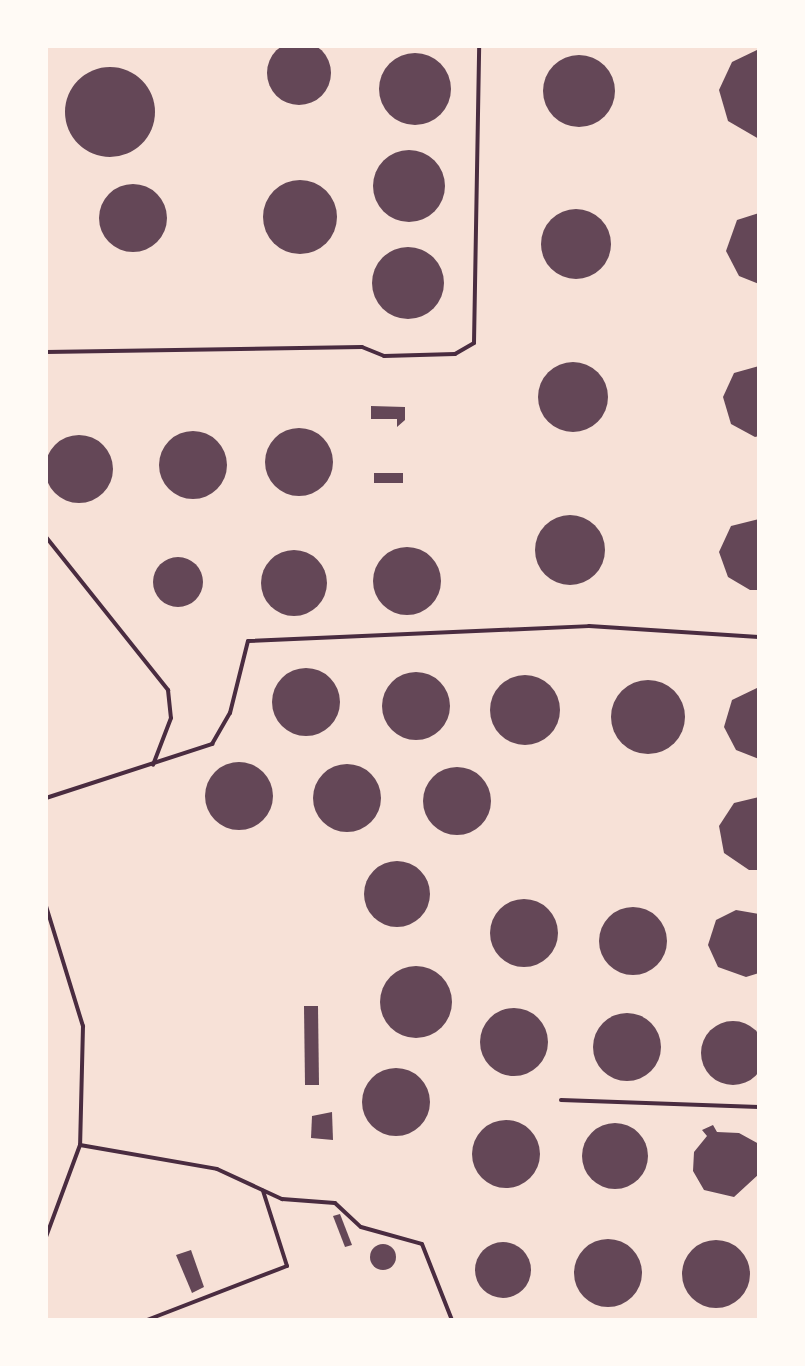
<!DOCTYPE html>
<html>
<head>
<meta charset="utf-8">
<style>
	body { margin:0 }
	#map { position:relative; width:805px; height:1366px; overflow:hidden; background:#f7e1d7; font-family:Mulish,sans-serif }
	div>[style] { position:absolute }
	.building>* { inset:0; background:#644757 }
	.round { border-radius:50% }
	.service>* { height:4px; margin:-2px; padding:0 2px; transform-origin:2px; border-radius:2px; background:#4a2c40 }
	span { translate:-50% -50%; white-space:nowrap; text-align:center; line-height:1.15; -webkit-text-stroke:8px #fffaf5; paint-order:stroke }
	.frame { position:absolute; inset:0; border:48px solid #fffaf5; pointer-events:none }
</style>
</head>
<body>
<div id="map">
	<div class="building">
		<i class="round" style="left:267px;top:41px;width:64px;height:64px"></i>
		<i style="clip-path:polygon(759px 49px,759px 139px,728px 121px,719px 90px,732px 62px)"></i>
		<i class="round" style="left:379px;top:53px;width:72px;height:72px"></i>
		<i class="round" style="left:543px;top:55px;width:72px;height:72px"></i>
		<i class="round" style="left:65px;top:67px;width:90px;height:90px"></i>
		<i class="round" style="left:373px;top:150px;width:72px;height:72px"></i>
		<i class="round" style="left:263px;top:180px;width:74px;height:74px"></i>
		<i class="round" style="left:99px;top:184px;width:68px;height:68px"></i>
		<i class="round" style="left:541px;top:209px;width:70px;height:70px"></i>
		<i style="clip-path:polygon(759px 213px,759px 284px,739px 276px,726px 251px,737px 220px)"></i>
		<i class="round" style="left:372px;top:247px;width:72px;height:72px"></i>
		<i class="round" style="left:538px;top:362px;width:70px;height:70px"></i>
		<i style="clip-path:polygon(759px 366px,759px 436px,755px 437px,731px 424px,723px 397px,734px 373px)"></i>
		<i style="clip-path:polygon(371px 406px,405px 407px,405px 420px,397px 427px,397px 419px,371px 419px)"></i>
		<i class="round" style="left:265px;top:428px;width:68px;height:68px"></i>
		<i class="round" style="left:159px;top:431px;width:68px;height:68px"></i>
		<i class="round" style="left:45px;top:435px;width:68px;height:68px"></i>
		<i style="clip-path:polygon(374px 473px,403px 473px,403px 483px,374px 483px)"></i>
		<i class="round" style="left:535px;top:515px;width:70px;height:70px"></i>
		<i style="clip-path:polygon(759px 519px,759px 590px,750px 590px,728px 577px,719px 552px,731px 526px)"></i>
		<i class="round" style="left:373px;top:547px;width:68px;height:68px"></i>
		<i class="round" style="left:261px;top:550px;width:66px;height:66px"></i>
		<i class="round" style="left:153px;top:557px;width:50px;height:50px"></i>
		<i class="round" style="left:272px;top:668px;width:68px;height:68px"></i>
		<i class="round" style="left:382px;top:672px;width:68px;height:68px"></i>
		<i class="round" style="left:490px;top:675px;width:70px;height:70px"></i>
		<i class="round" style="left:611px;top:680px;width:74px;height:74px"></i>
		<i style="clip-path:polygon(759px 687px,759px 759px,736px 750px,724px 727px,732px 700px)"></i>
		<i class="round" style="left:205px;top:762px;width:68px;height:68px"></i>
		<i class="round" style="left:313px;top:764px;width:68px;height:68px"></i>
		<i class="round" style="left:423px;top:767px;width:68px;height:68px"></i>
		<i style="clip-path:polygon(759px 797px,759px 870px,749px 870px,724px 853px,719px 826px,734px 803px)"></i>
		<i class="round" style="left:364px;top:861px;width:66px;height:66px"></i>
		<i class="round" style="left:490px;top:899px;width:68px;height:68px"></i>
		<i class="round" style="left:599px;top:907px;width:68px;height:68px"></i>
		<i style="clip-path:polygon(736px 910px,759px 914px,759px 973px,746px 977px,718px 967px,708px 945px,716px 920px)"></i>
		<i class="round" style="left:380px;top:966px;width:72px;height:72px"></i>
		<i style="clip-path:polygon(304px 1006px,318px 1006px,319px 1085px,305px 1085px)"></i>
		<i class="round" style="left:480px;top:1008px;width:68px;height:68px"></i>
		<i class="round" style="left:593px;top:1013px;width:68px;height:68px"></i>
		<i class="round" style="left:701px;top:1021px;width:64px;height:64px"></i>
		<i class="round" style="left:362px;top:1068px;width:68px;height:68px"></i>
		<i style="clip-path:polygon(332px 1112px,333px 1140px,311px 1138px,312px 1116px)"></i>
		<i class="round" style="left:472px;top:1120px;width:68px;height:68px"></i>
		<i class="round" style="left:582px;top:1123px;width:66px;height:66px"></i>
		<i style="clip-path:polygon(713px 1125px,717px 1132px,739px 1133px,759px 1144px,759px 1174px,734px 1197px,704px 1190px,693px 1171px,694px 1152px,707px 1136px,702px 1130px)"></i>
		<i style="clip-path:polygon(340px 1214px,352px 1245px,345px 1247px,333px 1216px)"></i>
		<i class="round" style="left:574px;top:1239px;width:68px;height:68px"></i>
		<i class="round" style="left:682px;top:1240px;width:68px;height:68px"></i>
		<i class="round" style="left:475px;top:1242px;width:56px;height:56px"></i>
		<i class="round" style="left:370px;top:1244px;width:26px;height:26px"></i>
		<i style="clip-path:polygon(191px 1250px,204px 1287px,192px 1293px,176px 1255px)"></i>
	</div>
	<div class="service">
		<i style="left:46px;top:352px;width:316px;rotate:-0.9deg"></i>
		<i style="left:362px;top:347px;width:24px;rotate:22deg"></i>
		<i style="left:384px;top:356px;width:71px;rotate:-1.6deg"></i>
		<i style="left:455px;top:354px;width:22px;rotate:-30deg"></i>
		<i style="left:474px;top:343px;width:297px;rotate:-89deg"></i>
		<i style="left:46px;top:537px;width:196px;rotate:51.4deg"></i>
		<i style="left:168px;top:690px;width:28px;rotate:84deg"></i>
		<i style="left:171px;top:718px;width:50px;rotate:111deg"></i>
		<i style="left:46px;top:798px;width:175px;rotate:-18deg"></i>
		<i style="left:212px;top:744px;width:36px;rotate:-60deg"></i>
		<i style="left:230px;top:713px;width:74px;rotate:-76deg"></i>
		<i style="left:248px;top:641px;width:341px;rotate:-2.5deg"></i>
		<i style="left:589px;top:626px;width:170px;rotate:3.7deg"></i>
		<i style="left:46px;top:906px;width:126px;rotate:72.9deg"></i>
		<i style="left:83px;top:1026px;width:119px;rotate:91.4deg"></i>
		<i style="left:80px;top:1145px;width:98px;rotate:110.3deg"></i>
		<i style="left:561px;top:1100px;width:198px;rotate:2deg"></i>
		<i style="left:80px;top:1145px;width:139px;rotate:9.9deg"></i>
		<i style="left:217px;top:1169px;width:72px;rotate:24.8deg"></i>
		<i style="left:282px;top:1199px;width:53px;rotate:4.3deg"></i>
		<i style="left:335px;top:1203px;width:35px;rotate:43deg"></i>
		<i style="left:361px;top:1227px;width:63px;rotate:15.6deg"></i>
		<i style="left:422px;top:1244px;width:82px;rotate:68.5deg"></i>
		<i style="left:147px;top:1320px;width:150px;rotate:-21.1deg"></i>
		<i style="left:287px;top:1266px;width:79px;rotate:-107.7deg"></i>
	</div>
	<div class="frame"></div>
</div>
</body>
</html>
